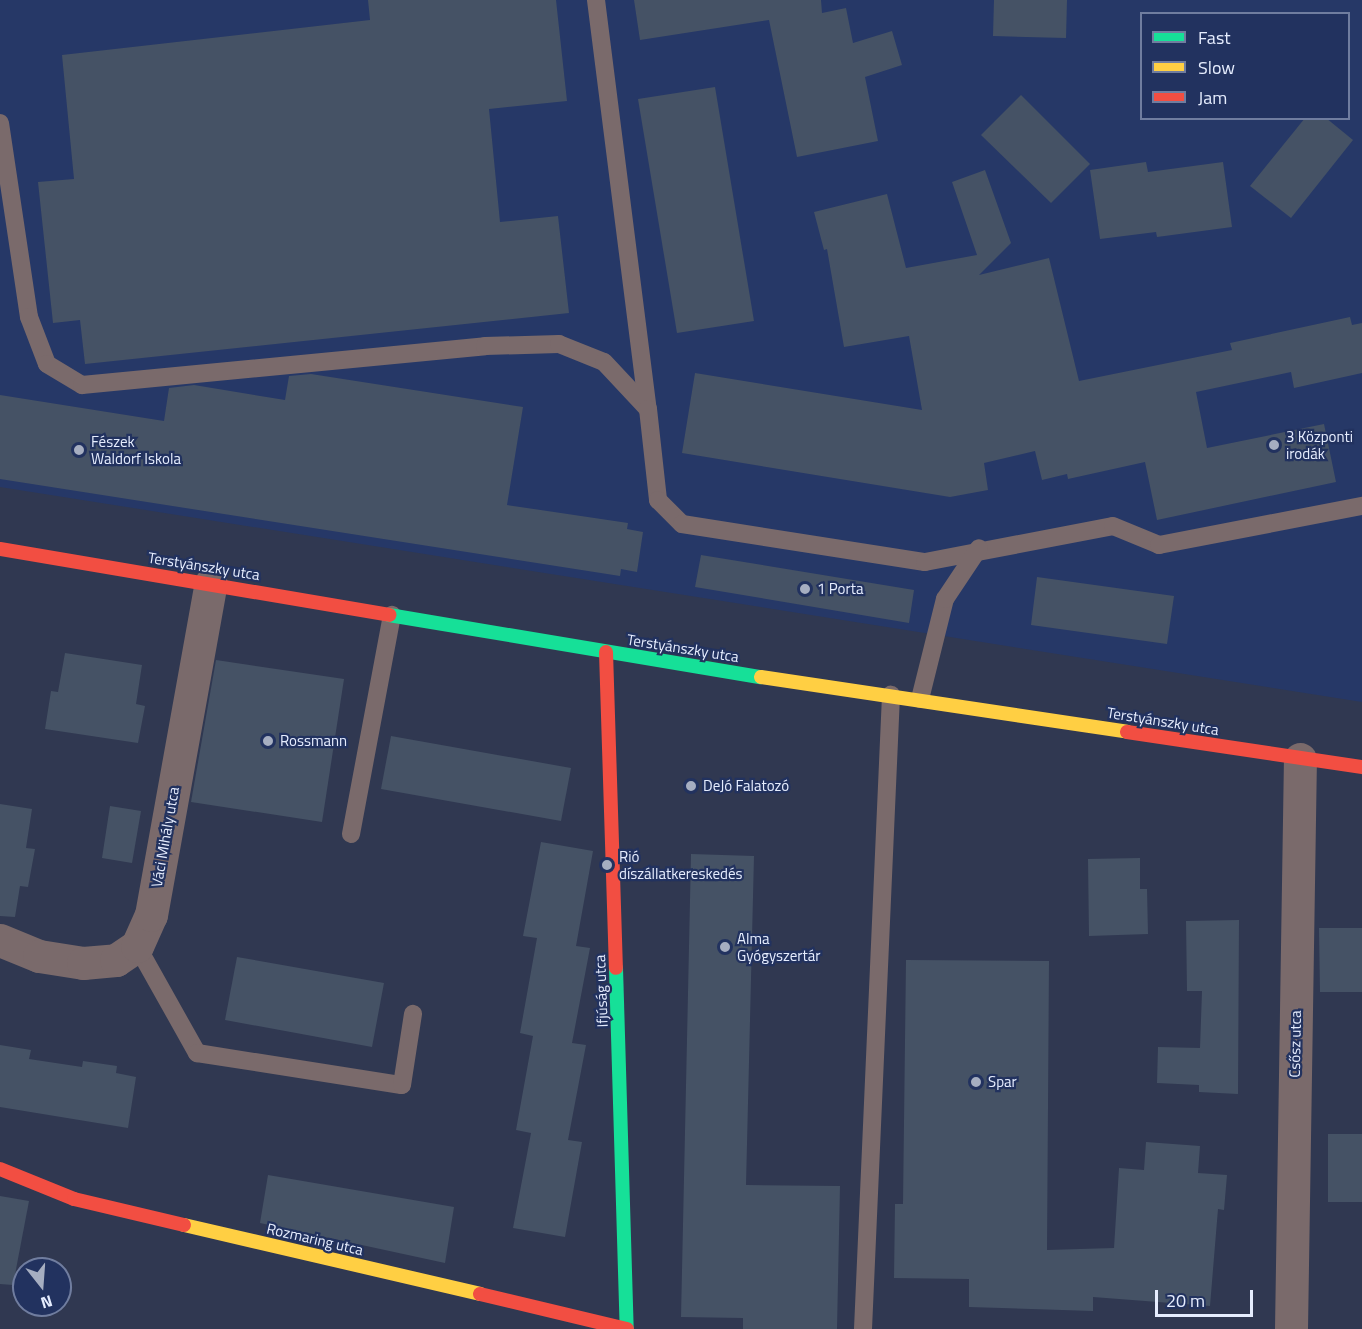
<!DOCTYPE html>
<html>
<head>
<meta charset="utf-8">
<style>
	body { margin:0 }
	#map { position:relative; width:1362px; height:1329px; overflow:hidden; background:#303851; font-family:"Titillium Web",sans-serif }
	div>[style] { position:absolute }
	.built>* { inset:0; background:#263867 }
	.building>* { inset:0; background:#455265 }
	.lane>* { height:18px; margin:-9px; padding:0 9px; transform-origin:9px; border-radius:9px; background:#7a6a6b }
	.street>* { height:33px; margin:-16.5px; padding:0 16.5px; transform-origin:16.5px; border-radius:16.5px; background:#7a6a6b }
	.fast>* { height:14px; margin:-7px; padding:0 7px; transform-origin:7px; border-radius:7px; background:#16e098 }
	.slow>* { height:14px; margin:-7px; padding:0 7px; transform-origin:7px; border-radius:7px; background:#ffcf43 }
	.jam>* { height:14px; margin:-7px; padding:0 7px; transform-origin:7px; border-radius:7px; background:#f24e42 }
	.dots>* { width:16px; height:16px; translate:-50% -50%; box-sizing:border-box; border:3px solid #22325f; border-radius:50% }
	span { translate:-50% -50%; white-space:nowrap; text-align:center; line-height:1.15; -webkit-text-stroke:4.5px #22325f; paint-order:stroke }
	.poi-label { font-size:15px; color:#e6edfe }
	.left { translate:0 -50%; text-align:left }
	.street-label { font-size:15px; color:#e6edfe }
	.legend { position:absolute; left:1140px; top:12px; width:210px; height:108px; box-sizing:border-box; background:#22325f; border:2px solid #707d9f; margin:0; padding:8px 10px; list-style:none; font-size:18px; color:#e6edfe }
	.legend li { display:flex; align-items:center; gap:12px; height:30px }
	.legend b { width:30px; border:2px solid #707d9f }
	.north { position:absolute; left:12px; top:1257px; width:60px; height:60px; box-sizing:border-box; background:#22325f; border:2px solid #707d9f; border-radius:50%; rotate:163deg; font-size:16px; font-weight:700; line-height:24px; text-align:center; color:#e6edfe }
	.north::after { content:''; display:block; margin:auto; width:21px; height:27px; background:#a6aec1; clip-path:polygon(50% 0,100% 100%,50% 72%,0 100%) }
	.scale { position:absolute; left:1155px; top:1290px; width:98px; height:27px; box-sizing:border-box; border:3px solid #e6edfe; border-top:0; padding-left:8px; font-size:18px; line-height:21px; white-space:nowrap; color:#e6edfe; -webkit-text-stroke:4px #22325f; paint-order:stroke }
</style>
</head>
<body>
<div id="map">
	<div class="built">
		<i style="clip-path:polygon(evenodd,0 0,1362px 0,1362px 702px,0 487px,0 0,1142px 14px,1348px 14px,1348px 118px,1142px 118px,1142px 14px)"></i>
	</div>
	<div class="building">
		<i style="clip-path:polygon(368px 0,556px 0,567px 101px,489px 109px,500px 222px,558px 216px,569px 313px,85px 364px,80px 320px,53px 323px,38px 182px,74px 179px,62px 55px,370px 20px)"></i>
		<i style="clip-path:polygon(634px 0,821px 0,822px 13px,846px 8px,853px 43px,892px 31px,902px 65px,865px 77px,878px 141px,797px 157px,769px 20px,640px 40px)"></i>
		<i style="clip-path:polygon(994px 0,1067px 0,1066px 38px,993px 36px)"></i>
		<i style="clip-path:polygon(715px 87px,754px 321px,677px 333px,638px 99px)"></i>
		<i style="clip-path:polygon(1021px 95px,1090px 164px,1051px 203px,981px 135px)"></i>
		<i style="clip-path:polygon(1305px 118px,1326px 118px,1353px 140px,1291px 218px,1250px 186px)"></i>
		<i style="clip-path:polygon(1146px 162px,1148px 172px,1223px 162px,1232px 227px,1157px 237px,1156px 232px,1100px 239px,1090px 170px)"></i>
		<i style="clip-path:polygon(985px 170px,1011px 243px,979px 275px,1049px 258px,1079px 381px,1232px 350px,1230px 343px,1350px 317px,1352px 325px,1362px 323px,1362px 373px,1294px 388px,1291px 372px,1196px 392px,1207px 448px,1324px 424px,1336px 482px,1157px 520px,1145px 462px,1068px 479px,1067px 474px,1042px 480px,1035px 451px,984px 463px,988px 490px,950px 497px,682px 453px,695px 373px,922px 410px,909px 336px,844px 347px,827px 249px,824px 250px,814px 212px,887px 194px,906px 268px,977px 255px,952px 182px)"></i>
		<i style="clip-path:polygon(311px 374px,523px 407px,507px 505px,628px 523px,627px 529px,643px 532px,637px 572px,621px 569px,620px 576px,0 479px,0 395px,164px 421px,169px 388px,194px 385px,285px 400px,289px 376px)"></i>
		<i style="clip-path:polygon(701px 555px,914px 590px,909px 623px,695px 587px)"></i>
		<i style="clip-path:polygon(1037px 577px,1174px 596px,1167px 644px,1031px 625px)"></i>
		<i style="clip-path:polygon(65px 653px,142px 665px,136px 704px,145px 706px,138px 743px,45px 729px,51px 691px,58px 692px)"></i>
		<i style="clip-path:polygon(216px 660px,344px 679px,322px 822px,191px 802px)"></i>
		<i style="clip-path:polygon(391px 736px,571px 768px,561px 821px,381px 789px)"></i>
		<i style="clip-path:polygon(0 804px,32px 809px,26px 848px,35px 849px,28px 887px,20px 886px,15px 917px,0 916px)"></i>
		<i style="clip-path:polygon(110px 806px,141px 811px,132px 863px,102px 858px)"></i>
		<i style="clip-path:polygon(541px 842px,593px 851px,576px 946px,590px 948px,572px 1043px,586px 1045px,568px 1140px,582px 1142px,565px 1237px,513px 1228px,531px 1133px,516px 1130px,533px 1036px,520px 1033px,537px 938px,523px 936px)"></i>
		<i style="clip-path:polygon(691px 854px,754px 856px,746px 1185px,840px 1186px,837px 1329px,743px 1329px,743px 1318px,681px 1317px)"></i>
		<i style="clip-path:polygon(1140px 858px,1140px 889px,1147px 889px,1148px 934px,1089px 936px,1088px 859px)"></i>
		<i style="clip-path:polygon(1239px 920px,1238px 1094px,1199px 1092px,1199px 1085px,1157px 1083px,1158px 1047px,1200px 1048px,1202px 991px,1187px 991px,1186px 921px)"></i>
		<i style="clip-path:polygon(1319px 928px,1362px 928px,1362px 992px,1320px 992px)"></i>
		<i style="clip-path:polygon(237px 957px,384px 983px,372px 1047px,225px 1020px)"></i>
		<i style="clip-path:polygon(906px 960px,1049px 961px,1047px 1250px,1114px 1248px,1119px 1168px,1144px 1170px,1146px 1142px,1200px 1146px,1198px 1173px,1227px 1175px,1224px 1210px,1218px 1209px,1210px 1306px,1093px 1297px,1093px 1311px,969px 1307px,969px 1279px,894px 1278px,895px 1204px,903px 1204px)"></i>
		<i style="clip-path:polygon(0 1045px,31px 1050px,29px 1059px,82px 1067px,83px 1061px,117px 1066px,116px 1073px,136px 1077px,128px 1128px,0 1107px)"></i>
		<i style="clip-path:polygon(1328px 1134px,1362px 1134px,1362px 1202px,1328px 1202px)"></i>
		<i style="clip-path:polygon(268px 1175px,454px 1207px,445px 1263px,260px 1223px)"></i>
		<i style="clip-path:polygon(0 1196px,29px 1201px,13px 1285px,0 1284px)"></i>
	</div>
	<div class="lane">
		<i style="left:596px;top:0;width:412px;rotate:82.8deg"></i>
		<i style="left:0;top:123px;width:196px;rotate:81.5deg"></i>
		<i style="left:29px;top:317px;width:50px;rotate:69deg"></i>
		<i style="left:47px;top:364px;width:41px;rotate:31deg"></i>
		<i style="left:82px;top:385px;width:405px;rotate:-5.5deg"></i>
		<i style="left:485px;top:346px;width:74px;rotate:-1.5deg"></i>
		<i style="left:559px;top:344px;width:48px;rotate:21.8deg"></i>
		<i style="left:604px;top:362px;width:64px;rotate:46.9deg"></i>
		<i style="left:648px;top:409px;width:92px;rotate:83.7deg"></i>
		<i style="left:658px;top:500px;width:34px;rotate:45deg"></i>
		<i style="left:682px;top:524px;width:246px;rotate:8.9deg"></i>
		<i style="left:925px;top:562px;width:191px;rotate:-10.8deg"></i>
		<i style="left:1113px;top:526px;width:50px;rotate:22.4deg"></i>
		<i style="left:1159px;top:545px;width:207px;rotate:-10.9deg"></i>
		<i style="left:920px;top:699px;width:103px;rotate:-76deg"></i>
		<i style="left:945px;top:599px;width:61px;rotate:-56.3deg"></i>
		<i style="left:351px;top:834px;width:223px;rotate:-79.4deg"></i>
		<i style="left:137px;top:946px;width:123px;rotate:60.7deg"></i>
		<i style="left:197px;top:1053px;width:207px;rotate:8.9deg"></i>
		<i style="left:402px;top:1085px;width:72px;rotate:-81.2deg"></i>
		<i style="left:863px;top:1329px;width:635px;rotate:-87.47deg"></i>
	</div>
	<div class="street">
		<i style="left:0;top:940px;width:42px;rotate:22.3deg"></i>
		<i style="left:39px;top:956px;width:45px;rotate:9deg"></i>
		<i style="left:83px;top:963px;width:33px;rotate:-5deg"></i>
		<i style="left:116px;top:960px;width:25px;rotate:-34deg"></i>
		<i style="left:137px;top:946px;width:34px;rotate:-66deg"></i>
		<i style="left:151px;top:915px;width:337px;rotate:-79.8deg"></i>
		<i style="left:1291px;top:1329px;width:570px;rotate:-89.1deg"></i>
	</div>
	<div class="fast">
		<i style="left:389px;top:615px;width:377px;rotate:9.5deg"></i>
		<i style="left:616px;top:968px;width:361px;rotate:88.3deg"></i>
	</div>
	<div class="slow">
		<i style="left:761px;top:677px;width:370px;rotate:8.5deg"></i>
		<i style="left:184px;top:1225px;width:304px;rotate:13.1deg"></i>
	</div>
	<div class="jam">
		<i style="left:0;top:549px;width:395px;rotate:9.6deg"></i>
		<i style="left:606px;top:652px;width:316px;rotate:88.2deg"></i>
		<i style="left:1127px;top:732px;width:238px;rotate:8.5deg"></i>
		<i style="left:0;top:1169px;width:80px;rotate:22.1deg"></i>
		<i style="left:74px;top:1199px;width:113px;rotate:13.3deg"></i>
		<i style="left:480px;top:1294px;width:151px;rotate:13.4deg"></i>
	</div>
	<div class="dots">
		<i style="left:1274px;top:445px;background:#a6aec1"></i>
		<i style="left:79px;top:450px;background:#a6aec1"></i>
		<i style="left:805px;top:589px;background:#a6aec1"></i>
		<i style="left:268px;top:741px;background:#a6aec1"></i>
		<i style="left:691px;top:786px;background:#a6aec1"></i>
		<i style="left:607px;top:865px;background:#a6aec1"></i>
		<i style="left:725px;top:947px;background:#a6aec1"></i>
		<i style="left:976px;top:1082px;background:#a6aec1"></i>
	</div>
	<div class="poi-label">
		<span class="left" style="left:1286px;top:445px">3 Központi<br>irodák</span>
		<span class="left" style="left:91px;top:450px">Fészek<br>Waldorf Iskola</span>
		<span class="left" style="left:817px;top:589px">1 Porta</span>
		<span class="left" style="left:280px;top:741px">Rossmann</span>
		<span class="left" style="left:703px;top:786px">DeJó Falatozó</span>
		<span class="left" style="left:619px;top:865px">Rió<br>díszállatkereskedés</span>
		<span class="left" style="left:737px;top:947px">Alma<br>Gyógyszertár</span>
		<span class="left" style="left:988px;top:1082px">Spar</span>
	</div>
	<div class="street-label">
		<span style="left:204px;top:566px;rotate:9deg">Terstyánszky utca</span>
		<span style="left:683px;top:648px;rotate:9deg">Terstyánszky utca</span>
		<span style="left:1163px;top:721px;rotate:9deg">Terstyánszky utca</span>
		<span style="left:165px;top:837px;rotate:-80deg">Váci Mihály utca</span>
		<span style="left:601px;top:991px;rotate:-92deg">Ifjúság utca</span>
		<span style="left:1295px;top:1044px;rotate:-89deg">Csősz utca</span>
		<span style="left:315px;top:1239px;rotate:13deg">Rozmaring utca</span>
	</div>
	<ul class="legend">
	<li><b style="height:8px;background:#16e098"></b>Fast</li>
	<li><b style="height:8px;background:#ffcf43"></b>Slow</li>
	<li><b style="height:8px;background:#f24e42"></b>Jam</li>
	</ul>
	<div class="north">N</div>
	<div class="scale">20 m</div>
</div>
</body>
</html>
